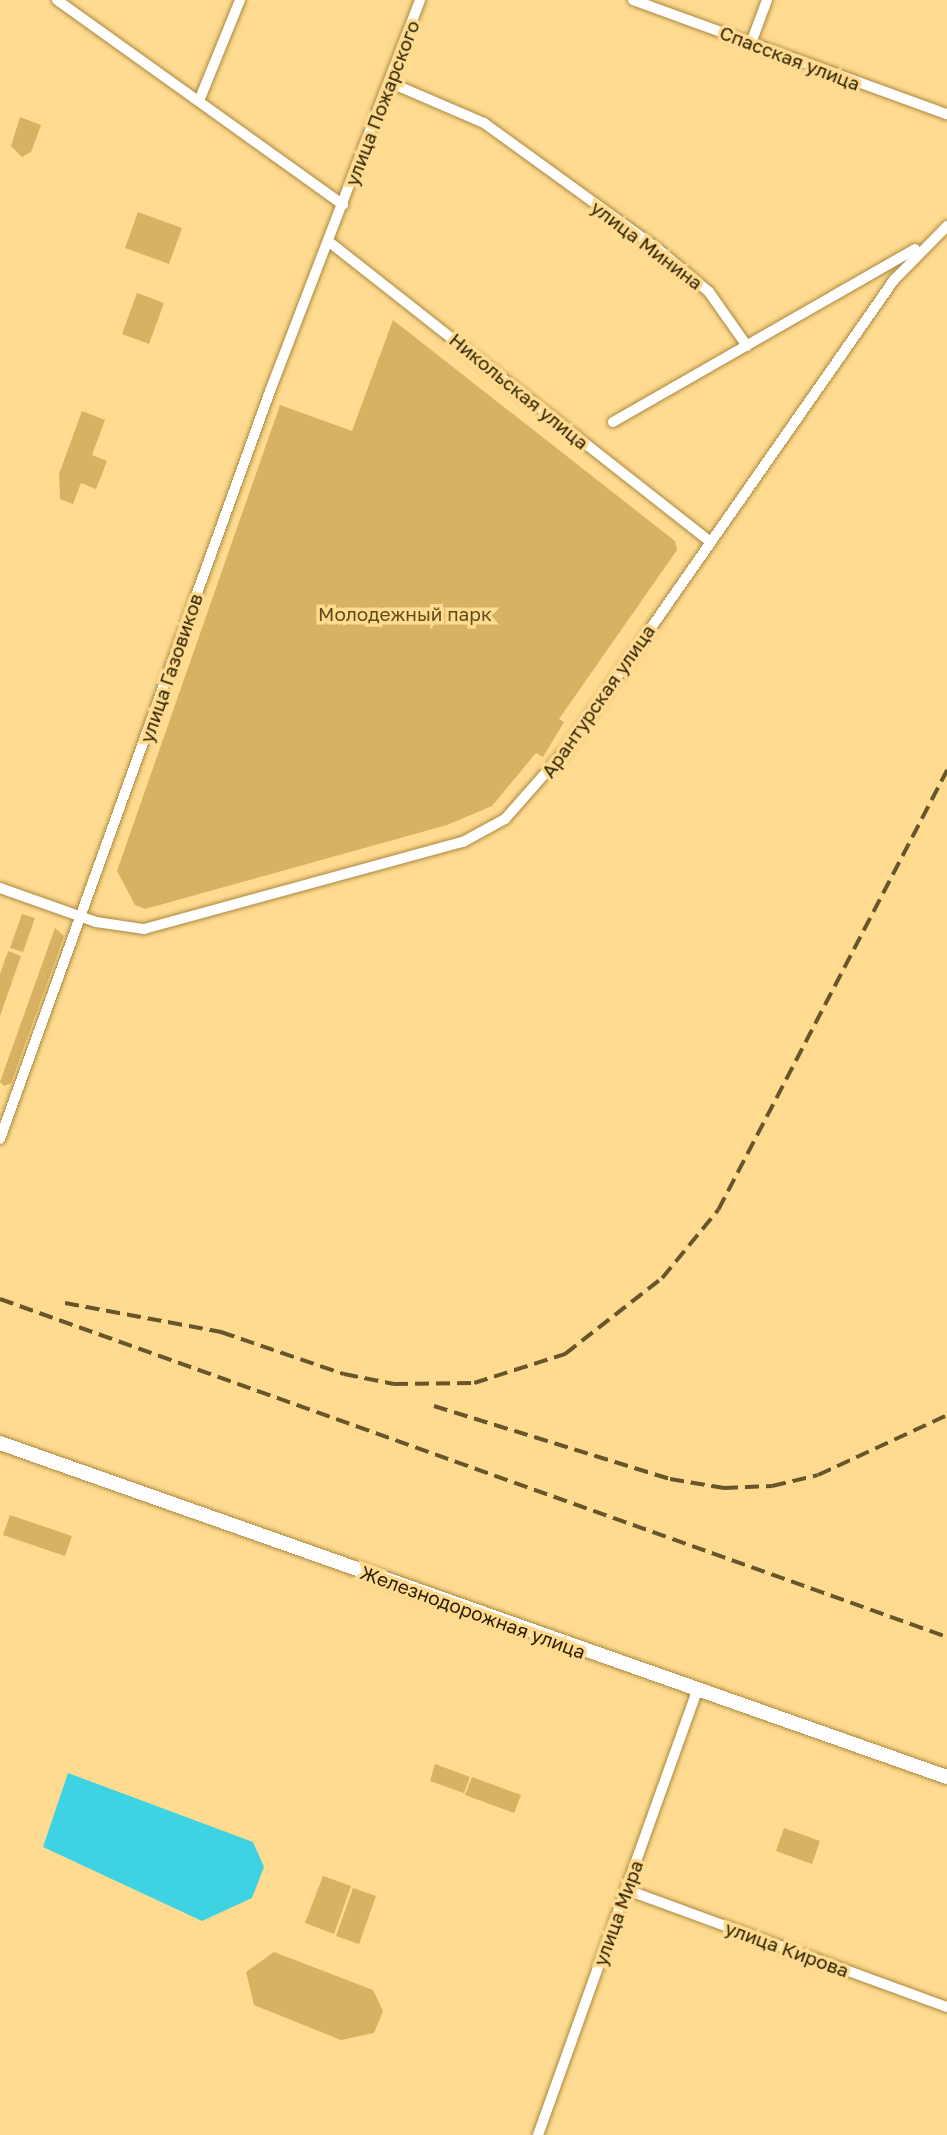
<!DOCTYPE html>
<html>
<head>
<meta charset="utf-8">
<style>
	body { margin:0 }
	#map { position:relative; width:947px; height:2135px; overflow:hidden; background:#fedb90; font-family:"Golos Text",sans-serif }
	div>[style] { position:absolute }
	.green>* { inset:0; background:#d6b262 }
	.water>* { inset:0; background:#3ed3e3 }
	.roads { filter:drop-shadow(0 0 2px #a9883e) drop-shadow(0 0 2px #a9883e) }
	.minor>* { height:10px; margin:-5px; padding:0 5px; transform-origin:5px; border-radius:5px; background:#fff }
	.major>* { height:14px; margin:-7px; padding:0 7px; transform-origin:7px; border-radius:7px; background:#fff }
	.rail>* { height:3.5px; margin-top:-1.75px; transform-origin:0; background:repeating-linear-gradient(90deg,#685529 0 14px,transparent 0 21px) }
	span { translate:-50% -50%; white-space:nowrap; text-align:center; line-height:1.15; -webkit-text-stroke:7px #fedb90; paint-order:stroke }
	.street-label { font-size:19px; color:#2c1f00 }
	.park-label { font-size:19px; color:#614b18 }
</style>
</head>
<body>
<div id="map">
	<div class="green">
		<i style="clip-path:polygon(20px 117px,41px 125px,31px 152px,22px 157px,11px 146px)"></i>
		<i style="clip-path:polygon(138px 212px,182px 228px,169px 264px,125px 248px)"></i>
		<i style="clip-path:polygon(137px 293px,164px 303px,149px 344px,122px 334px)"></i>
		<i style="clip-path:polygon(393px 320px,675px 541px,677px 550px,559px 719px,564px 722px,543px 757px,536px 753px,492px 806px,447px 825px,145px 909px,135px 905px,117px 871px,280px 405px,352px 431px)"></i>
		<i style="clip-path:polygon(82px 411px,105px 420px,92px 455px,107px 461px,96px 489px,81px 483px,73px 504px,60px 499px,59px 474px)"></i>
		<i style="clip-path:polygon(22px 914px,35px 918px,23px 952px,10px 948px)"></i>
		<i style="clip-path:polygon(55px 928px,64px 936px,11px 1083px,4px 1086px,0 1082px)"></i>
		<i style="clip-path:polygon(8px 951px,21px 956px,0 1016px,0 974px)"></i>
		<i style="clip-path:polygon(10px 1515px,72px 1536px,65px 1556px,3px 1535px)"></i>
		<i style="clip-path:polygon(435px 1764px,470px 1777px,464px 1793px,430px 1781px)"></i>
		<i style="clip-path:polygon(472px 1777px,521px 1795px,514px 1813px,465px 1795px)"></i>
		<i style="clip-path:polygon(784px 1828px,820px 1841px,812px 1864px,776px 1851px)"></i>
		<i style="clip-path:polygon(323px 1876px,351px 1886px,334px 1934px,305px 1923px)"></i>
		<i style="clip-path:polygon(353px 1888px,376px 1896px,359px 1944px,336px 1936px)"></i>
		<i style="clip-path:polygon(274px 1952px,373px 1990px,383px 2011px,374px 2033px,341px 2040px,254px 2005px,246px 1972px)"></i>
	</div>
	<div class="water">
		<i style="clip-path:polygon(68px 1773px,253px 1842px,264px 1867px,252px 1898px,202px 1921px,43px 1847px)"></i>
	</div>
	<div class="roads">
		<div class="minor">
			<i style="left:57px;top:0;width:352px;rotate:35.6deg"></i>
			<i style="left:633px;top:0;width:334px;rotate:20deg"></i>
			<i style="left:751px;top:43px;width:46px;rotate:-69.6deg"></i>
			<i style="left:391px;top:83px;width:101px;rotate:23.3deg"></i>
			<i style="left:484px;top:123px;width:215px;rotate:35.9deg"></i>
			<i style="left:658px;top:249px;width:67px;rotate:40.1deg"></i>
			<i style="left:709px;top:292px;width:66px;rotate:54.9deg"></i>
			<i style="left:199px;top:101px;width:109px;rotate:-67.9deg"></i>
			<i style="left:328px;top:241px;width:486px;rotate:38.2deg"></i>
			<i style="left:613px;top:422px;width:348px;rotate:-29.8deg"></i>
			<i style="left:0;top:888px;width:102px;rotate:19.5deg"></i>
			<i style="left:96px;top:922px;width:49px;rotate:8.3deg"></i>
			<i style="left:144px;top:929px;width:331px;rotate:-15.3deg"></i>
			<i style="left:463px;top:842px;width:48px;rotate:-28.7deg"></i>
			<i style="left:505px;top:819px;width:91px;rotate:-48.6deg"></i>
			<i style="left:565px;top:751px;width:575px;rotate:-55.07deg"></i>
			<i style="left:894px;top:280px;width:76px;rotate:-45.5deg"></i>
			<i style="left:0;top:1139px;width:795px;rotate:-70.15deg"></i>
			<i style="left:270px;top:391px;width:419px;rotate:-69deg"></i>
			<i style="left:627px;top:1890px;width:341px;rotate:20.1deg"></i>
			<i style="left:538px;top:2135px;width:473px;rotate:-70.3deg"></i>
		</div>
		<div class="major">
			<i style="left:0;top:1443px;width:1004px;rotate:19.43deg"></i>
		</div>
	</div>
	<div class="rail">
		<i style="left:0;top:1299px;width:1006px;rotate:19.64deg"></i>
		<i style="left:65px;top:1303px;width:159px;rotate:10.5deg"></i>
		<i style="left:221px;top:1332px;width:130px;rotate:18.9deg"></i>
		<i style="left:344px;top:1374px;width:51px;rotate:11.3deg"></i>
		<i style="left:394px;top:1384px;width:80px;rotate:-0.7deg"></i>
		<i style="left:474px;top:1383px;width:96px;rotate:-17.7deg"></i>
		<i style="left:565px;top:1354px;width:123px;rotate:-38.1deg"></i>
		<i style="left:662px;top:1278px;width:88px;rotate:-50.5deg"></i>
		<i style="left:718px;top:1210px;width:496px;rotate:-62.5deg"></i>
		<i style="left:434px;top:1406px;width:247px;rotate:17.2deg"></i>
		<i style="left:670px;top:1479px;width:55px;rotate:9.5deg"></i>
		<i style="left:724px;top:1488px;width:48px;rotate:-2.4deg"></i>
		<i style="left:772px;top:1486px;width:47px;rotate:-13.4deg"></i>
		<i style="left:818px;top:1475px;width:142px;rotate:-24.9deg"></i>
	</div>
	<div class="street-label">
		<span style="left:790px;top:58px;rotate:21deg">Спасская улица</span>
		<span style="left:382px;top:103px;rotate:-69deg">улица Пожарского</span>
		<span style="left:647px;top:245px;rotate:37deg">улица Минина</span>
		<span style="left:519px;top:391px;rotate:39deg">Никольская улица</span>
		<span style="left:171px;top:668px;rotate:-71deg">улица Газовиков</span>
		<span style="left:598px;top:701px;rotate:-55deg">Арантурская улица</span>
		<span style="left:473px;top:1612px;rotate:20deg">Железнодорожная улица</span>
		<span style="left:618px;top:1913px;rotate:-70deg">улица Мира</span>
		<span style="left:787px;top:1949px;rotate:20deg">улица Кирова</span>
	</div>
	<div class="park-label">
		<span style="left:405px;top:614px">Молодежный парк</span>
	</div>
</div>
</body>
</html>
